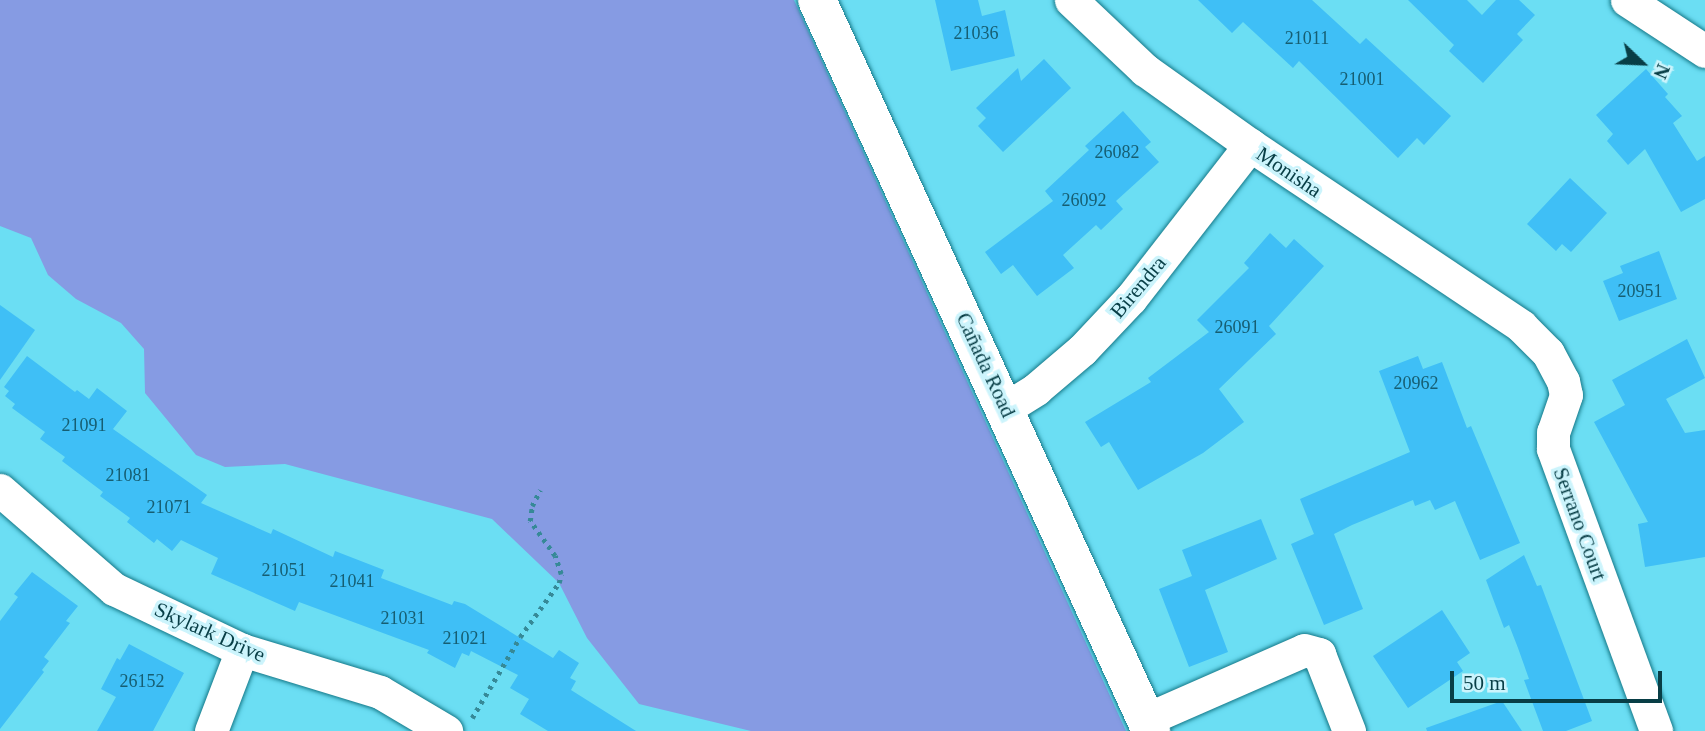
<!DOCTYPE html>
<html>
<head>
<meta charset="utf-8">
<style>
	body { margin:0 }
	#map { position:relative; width:1705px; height:731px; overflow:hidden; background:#6bdef3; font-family:"Times New Roman",serif }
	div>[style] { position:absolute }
	.green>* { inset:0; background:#869be3 }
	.building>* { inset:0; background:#3fbff6 }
	.path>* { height:4.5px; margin-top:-2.25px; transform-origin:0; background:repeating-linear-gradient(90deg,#368997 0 3.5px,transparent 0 8.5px) }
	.roads { filter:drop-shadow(0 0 2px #157888) drop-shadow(0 0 2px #157888) }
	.street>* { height:33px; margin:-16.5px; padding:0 16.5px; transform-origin:16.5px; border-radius:16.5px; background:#fff }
	.secondary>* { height:38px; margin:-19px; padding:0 19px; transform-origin:19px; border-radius:19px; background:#fff }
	span { translate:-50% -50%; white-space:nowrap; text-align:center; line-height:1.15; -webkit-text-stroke:7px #ccf4fc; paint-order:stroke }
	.number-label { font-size:18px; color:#165e72 }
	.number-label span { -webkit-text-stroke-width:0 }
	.street-label { font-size:21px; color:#083e46 }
	.north { position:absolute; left:1607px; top:28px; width:70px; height:70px; -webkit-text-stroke:5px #ccf4fc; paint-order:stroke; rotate:113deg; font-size:19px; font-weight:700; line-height:28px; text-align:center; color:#083e46 }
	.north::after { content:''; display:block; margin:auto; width:24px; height:32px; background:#083e46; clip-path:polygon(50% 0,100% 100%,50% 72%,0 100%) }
	.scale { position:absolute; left:1450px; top:671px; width:212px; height:32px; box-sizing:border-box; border:4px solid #083e46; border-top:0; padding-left:9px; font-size:21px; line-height:24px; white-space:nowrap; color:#083e46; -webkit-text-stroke:5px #ccf4fc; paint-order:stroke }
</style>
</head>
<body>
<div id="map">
	<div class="green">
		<i style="clip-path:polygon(0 0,794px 0,1126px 731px,751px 731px,639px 704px,587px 638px,559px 583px,492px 519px,285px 464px,225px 467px,196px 455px,145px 393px,144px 349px,121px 323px,76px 299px,48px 275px,31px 238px,0 226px)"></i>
	</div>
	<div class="building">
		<i style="clip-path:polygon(935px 0,978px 0,982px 16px,1005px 10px,1015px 56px,951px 71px)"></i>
		<i style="clip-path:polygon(1198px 0,1312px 0,1360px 44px,1366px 38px,1451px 116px,1424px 145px,1417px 138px,1398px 158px,1299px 61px,1293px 68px,1243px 22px,1232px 33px)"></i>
		<i style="clip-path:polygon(1408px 0,1467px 0,1482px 15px,1496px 0,1519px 0,1535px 15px,1517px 34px,1523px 40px,1483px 83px,1449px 51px,1454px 45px)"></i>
		<i style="clip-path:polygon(1044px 59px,1071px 88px,1003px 152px,978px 126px,986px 118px,976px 108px,1018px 68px,1021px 81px)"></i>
		<i style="clip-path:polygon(1646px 69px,1668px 94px,1665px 97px,1682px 116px,1673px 123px,1697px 161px,1705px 156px,1705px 199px,1681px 212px,1645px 149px,1628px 165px,1607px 141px,1613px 134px,1596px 115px)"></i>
		<i style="clip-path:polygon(1123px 111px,1151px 142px,1145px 147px,1159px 162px,1116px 201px,1123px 209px,1101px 230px,1096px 225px,1063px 255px,1074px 268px,1037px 296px,1013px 265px,1001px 274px,985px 252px,1053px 201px,1045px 191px,1089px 150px,1085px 146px)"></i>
		<i style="clip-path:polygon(1570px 178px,1607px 213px,1571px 252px,1562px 244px,1556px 251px,1527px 224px)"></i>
		<i style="clip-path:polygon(1270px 233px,1286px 248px,1294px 239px,1324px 266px,1269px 326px,1276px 334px,1219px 389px,1244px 422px,1203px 453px,1138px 490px,1109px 442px,1101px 447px,1085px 422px,1151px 382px,1148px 378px,1209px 332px,1197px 320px,1249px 268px,1244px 263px)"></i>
		<i style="clip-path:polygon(1659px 251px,1677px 299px,1619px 321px,1603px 281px,1623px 273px,1620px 266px)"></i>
		<i style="clip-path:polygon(0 305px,35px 330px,0 380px)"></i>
		<i style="clip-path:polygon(1687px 339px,1705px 378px,1666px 399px,1685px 433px,1705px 430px,1705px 557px,1645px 567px,1638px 524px,1648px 522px,1594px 422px,1625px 405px,1612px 380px)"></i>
		<i style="clip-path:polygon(27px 356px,75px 392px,77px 390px,89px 399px,97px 388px,127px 411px,113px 429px,207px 495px,201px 503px,271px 534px,273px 529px,333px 557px,335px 551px,384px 570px,381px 578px,452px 605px,454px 601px,465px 604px,553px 658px,559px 650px,579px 663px,570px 678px,576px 681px,571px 690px,636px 731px,548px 731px,520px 714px,529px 699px,510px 688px,518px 675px,471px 651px,469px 656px,462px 653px,455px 668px,427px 653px,429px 650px,299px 602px,295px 611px,211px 574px,218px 558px,181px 540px,172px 551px,157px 539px,154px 543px,127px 522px,130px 518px,100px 496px,103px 492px,62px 461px,65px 457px,40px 439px,45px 432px,12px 408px,15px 404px,5px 396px,9px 391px,4px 387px)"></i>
		<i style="clip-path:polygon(1418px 356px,1423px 369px,1442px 362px,1467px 428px,1471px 426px,1520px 543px,1480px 560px,1455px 501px,1435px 510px,1430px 500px,1415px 506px,1413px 500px,1352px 525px,1334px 534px,1363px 609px,1324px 625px,1291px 544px,1314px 534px,1300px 499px,1410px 452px,1379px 371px)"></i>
		<i style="clip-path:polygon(1261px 519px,1277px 559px,1205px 590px,1228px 652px,1189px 667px,1159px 589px,1192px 576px,1182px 550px)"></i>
		<i style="clip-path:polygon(1524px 555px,1537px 586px,1541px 585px,1592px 721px,1566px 731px,1543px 731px,1524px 680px,1529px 679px,1518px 648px,1509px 625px,1504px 628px,1486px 580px)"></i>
		<i style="clip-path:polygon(32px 572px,78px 606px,66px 621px,70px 623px,44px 657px,49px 661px,42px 670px,44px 672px,0 729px,0 621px,18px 597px,14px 594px)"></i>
		<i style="clip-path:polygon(1442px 610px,1470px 653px,1457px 662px,1463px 671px,1408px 708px,1373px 656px)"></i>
		<i style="clip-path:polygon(129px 644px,184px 673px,153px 731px,97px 731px,116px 697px,101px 689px,117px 658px,120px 660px)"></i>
		<i style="clip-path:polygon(1502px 701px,1522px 731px,1427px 731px,1426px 728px)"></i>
	</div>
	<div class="path">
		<i style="left:472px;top:718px;width:94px;rotate:-59.3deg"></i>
		<i style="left:520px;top:637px;width:67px;rotate:-54.2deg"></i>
		<i style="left:559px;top:583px;width:9px;rotate:-77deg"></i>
		<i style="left:561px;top:574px;width:19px;rotate:-108deg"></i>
		<i style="left:555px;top:556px;width:43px;rotate:-125.5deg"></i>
		<i style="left:530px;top:521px;width:15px;rotate:-82deg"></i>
		<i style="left:532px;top:506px;width:18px;rotate:-63deg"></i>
	</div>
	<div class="roads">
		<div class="street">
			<i style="left:1071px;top:0;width:102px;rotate:43.4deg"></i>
			<i style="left:1145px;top:70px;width:129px;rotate:35.5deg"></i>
			<i style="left:1250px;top:145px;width:326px;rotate:33.7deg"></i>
			<i style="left:1521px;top:326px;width:38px;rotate:45deg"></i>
			<i style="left:1548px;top:353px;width:32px;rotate:62deg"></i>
			<i style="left:1563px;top:381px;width:14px;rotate:78deg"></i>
			<i style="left:1566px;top:395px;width:39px;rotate:109deg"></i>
			<i style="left:1553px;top:432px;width:17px;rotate:90deg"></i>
			<i style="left:1553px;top:449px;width:300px;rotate:69.9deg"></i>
			<i style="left:1627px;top:0;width:93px;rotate:33.2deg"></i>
			<i style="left:1006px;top:408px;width:36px;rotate:-32deg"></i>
			<i style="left:1036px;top:389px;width:60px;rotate:-40.3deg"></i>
			<i style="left:1082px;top:350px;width:71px;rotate:-46.7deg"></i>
			<i style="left:1131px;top:298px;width:194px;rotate:-52.1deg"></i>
			<i style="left:0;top:490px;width:151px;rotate:41deg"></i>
			<i style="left:114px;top:589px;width:142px;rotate:25.5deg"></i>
			<i style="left:242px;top:650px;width:144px;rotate:16.9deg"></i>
			<i style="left:380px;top:692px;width:77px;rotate:30.6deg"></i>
			<i style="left:1147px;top:719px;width:171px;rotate:-23.7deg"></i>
			<i style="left:1304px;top:650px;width:16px;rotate:15deg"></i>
			<i style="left:1319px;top:654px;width:83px;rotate:68.7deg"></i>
			<i style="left:211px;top:731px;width:87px;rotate:-69.1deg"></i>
		</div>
		<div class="secondary">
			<i style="left:817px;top:0;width:804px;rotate:65.44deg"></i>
		</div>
	</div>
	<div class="number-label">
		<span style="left:976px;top:33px">21036</span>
		<span style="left:1307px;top:38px">21011</span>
		<span style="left:1362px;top:79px">21001</span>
		<span style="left:1117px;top:152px">26082</span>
		<span style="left:1084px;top:200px">26092</span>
		<span style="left:1640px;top:291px">20951</span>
		<span style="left:1237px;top:327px">26091</span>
		<span style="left:1416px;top:383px">20962</span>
		<span style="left:84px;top:425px">21091</span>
		<span style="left:128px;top:475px">21081</span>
		<span style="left:169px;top:507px">21071</span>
		<span style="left:284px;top:570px">21051</span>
		<span style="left:352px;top:581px">21041</span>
		<span style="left:403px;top:618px">21031</span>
		<span style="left:465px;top:638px">21021</span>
		<span style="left:142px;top:681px">26152</span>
	</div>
	<div class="street-label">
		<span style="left:1289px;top:172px;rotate:34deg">Monisha</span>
		<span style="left:1138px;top:287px;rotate:-50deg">Birendra</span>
		<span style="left:986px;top:365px;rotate:65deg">Cañada Road</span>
		<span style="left:1580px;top:524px;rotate:70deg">Serrano Court</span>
		<span style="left:210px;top:632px;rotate:24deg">Skylark Drive</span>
	</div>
	<div class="north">N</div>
	<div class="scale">50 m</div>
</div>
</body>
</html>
